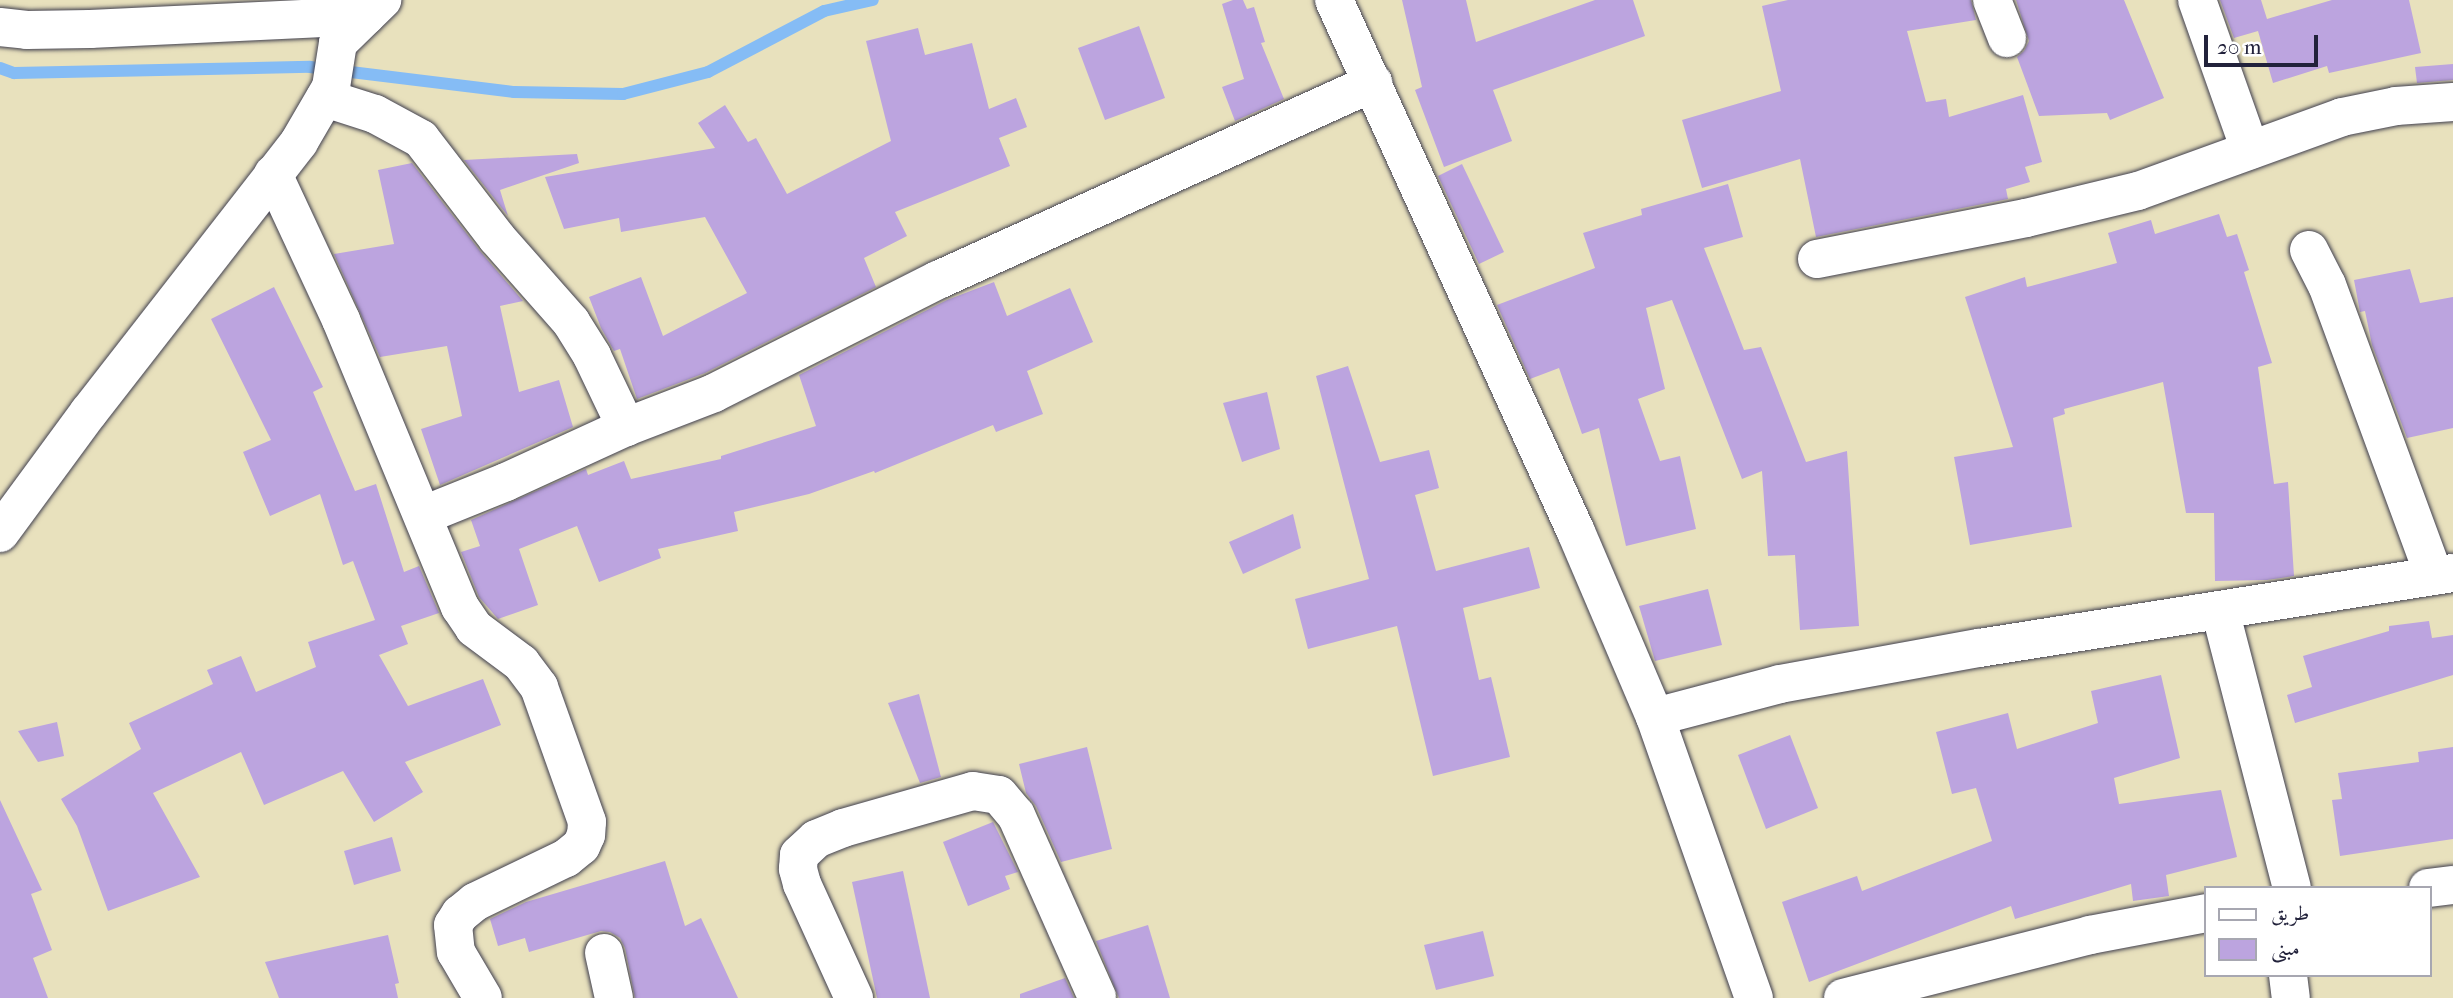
<!DOCTYPE html>
<html>
<head>
<meta charset="utf-8">
<style>
	body { margin:0 }
	#map { position:relative; width:2453px; height:998px; overflow:hidden; background:#e8e1bd; font-family:"IM FELL French Canon",Amiri,serif }
	div>[style] { position:absolute }
	.stream>* { height:12px; margin:-6px; padding:0 6px; transform-origin:6px; border-radius:6px; background:#85bcf5 }
	.building>* { inset:0; background:#bca4df }
	.roads { filter:drop-shadow(0 0 2px #403f4e) drop-shadow(0 0 2px #403f4e) }
	.minor>* { height:38px; margin:-19px; padding:0 19px; transform-origin:19px; border-radius:19px; background:#fff }
	span { translate:-50% -50%; white-space:nowrap; text-align:center; line-height:1.15; -webkit-text-stroke:7px #fff; paint-order:stroke }
	.legend { position:absolute; left:2204px; top:886px; width:228px; height:91px; box-sizing:border-box; background:#fff; border:2px solid #a7a7b1; margin:0; padding:9px 12px; list-style:none; font-size:21px; color:#22223b }
	.legend li { display:flex; align-items:center; gap:14px; height:35px }
	.legend b { width:35px; border:2px solid #a7a7b1 }
	.scale { position:absolute; left:2204px; top:35px; width:114px; height:32px; box-sizing:border-box; border:4px solid #22223b; border-top:0; padding-left:9px; font-size:21px; line-height:24px; white-space:nowrap; color:#22223b; -webkit-text-stroke:5px #fff; paint-order:stroke }
</style>
</head>
<body>
<div id="map">
	<div class="stream">
		<i style="left:0;top:68px;width:15px;rotate:20deg"></i>
		<i style="left:14px;top:73px;width:296px;rotate:-1.2deg"></i>
		<i style="left:310px;top:67px;width:206px;rotate:7deg"></i>
		<i style="left:514px;top:92px;width:109px;rotate:1.1deg"></i>
		<i style="left:623px;top:94px;width:88px;rotate:-14.5deg"></i>
		<i style="left:708px;top:72px;width:131px;rotate:-27.7deg"></i>
		<i style="left:824px;top:11px;width:50px;rotate:-12.7deg"></i>
	</div>
	<div class="building">
		<i style="clip-path:polygon(1233px 0,1243px 0,1247px 9px,1254px 7px,1265px 42px,1261px 43px,1284px 99px,1235px 121px,1222px 87px,1244px 79px,1222px 4px)"></i>
		<i style="clip-path:polygon(1402px 0,1466px 0,1476px 42px,1595px 0,1633px 0,1645px 36px,1493px 90px,1512px 141px,1444px 167px,1415px 90px,1422px 87px)"></i>
		<i style="clip-path:polygon(1788px 0,1971px 0,1976px 20px,1907px 31px,1926px 102px,1946px 99px,1949px 117px,2023px 95px,2042px 162px,2025px 167px,2030px 182px,2006px 189px,2008px 199px,1816px 237px,1800px 159px,1702px 188px,1682px 120px,1781px 91px,1762px 6px)"></i>
		<i style="clip-path:polygon(2016px 0,2124px 0,2164px 98px,2110px 120px,2107px 113px,2039px 116px,2017px 57px,2024px 51px,2029px 41px)"></i>
		<i style="clip-path:polygon(2220px 0,2261px 0,2267px 19px,2332px 0,2409px 0,2421px 53px,2329px 73px,2327px 66px,2273px 83px,2258px 31px,2234px 38px)"></i>
		<i style="clip-path:polygon(1139px 26px,1165px 98px,1105px 120px,1078px 48px)"></i>
		<i style="clip-path:polygon(918px 28px,925px 55px,972px 43px,989px 109px,1016px 98px,1027px 127px,999px 138px,1010px 166px,895px 212px,907px 236px,864px 258px,876px 287px,705px 373px,637px 399px,620px 349px,614px 351px,601px 328px,589px 297px,641px 277px,663px 336px,747px 293px,705px 217px,621px 232px,619px 218px,564px 229px,545px 177px,715px 148px,698px 123px,725px 105px,748px 142px,756px 138px,787px 194px,891px 141px,866px 41px)"></i>
		<i style="clip-path:polygon(2453px 64px,2453px 80px,2417px 83px,2415px 67px)"></i>
		<i style="clip-path:polygon(577px 154px,579px 163px,500px 190px,508px 216px,464px 160px)"></i>
		<i style="clip-path:polygon(412px 163px,480px 251px,523px 301px,500px 306px,519px 392px,559px 380px,573px 427px,440px 485px,421px 429px,462px 416px,447px 346px,380px 357px,334px 254px,394px 244px,378px 170px)"></i>
		<i style="clip-path:polygon(1462px 164px,1504px 252px,1479px 264px,1438px 176px)"></i>
		<i style="clip-path:polygon(1728px 184px,1743px 237px,1704px 248px,1744px 350px,1761px 347px,1806px 462px,1847px 451px,1859px 626px,1800px 630px,1795px 555px,1768px 556px,1762px 471px,1742px 479px,1672px 300px,1646px 308px,1665px 389px,1638px 399px,1660px 461px,1680px 456px,1696px 529px,1626px 546px,1599px 428px,1582px 434px,1559px 368px,1530px 379px,1497px 305px,1595px 268px,1583px 233px,1642px 215px,1641px 209px)"></i>
		<i style="clip-path:polygon(2219px 214px,2227px 237px,2237px 234px,2249px 270px,2244px 272px,2272px 363px,2258px 367px,2274px 484px,2288px 482px,2294px 576px,2267px 580px,2215px 581px,2214px 513px,2186px 513px,2163px 382px,2064px 409px,2065px 414px,2053px 418px,2072px 527px,1970px 545px,1954px 457px,2013px 447px,1965px 297px,2025px 277px,2027px 287px,2117px 263px,2108px 233px,2151px 220px,2155px 234px)"></i>
		<i style="clip-path:polygon(2410px 269px,2420px 303px,2453px 297px,2453px 428px,2407px 438px,2372px 345px,2365px 311px,2360px 312px,2354px 280px)"></i>
		<i style="clip-path:polygon(994px 282px,1007px 316px,1070px 288px,1093px 342px,1027px 371px,1043px 414px,996px 432px,993px 425px,875px 473px,874px 471px,809px 494px,734px 512px,738px 531px,658px 549px,661px 558px,599px 582px,577px 526px,519px 549px,538px 605px,498px 619px,479px 597px,461px 552px,480px 546px,471px 520px,586px 469px,588px 475px,624px 461px,631px 479px,721px 459px,721px 456px,816px 426px,799px 375px,947px 300px)"></i>
		<i style="clip-path:polygon(274px 287px,323px 387px,313px 392px,355px 491px,376px 484px,404px 572px,419px 566px,439px 613px,401px 626px,408px 644px,379px 655px,408px 706px,483px 679px,501px 725px,405px 762px,423px 792px,374px 822px,343px 771px,264px 805px,241px 752px,153px 793px,200px 877px,108px 911px,77px 826px,61px 799px,141px 749px,129px 723px,213px 684px,207px 670px,241px 656px,256px 692px,316px 667px,308px 642px,375px 620px,353px 561px,343px 565px,320px 494px,270px 516px,243px 452px,271px 440px,211px 319px)"></i>
		<i style="clip-path:polygon(1348px 366px,1380px 462px,1429px 450px,1439px 488px,1415px 495px,1436px 571px,1529px 547px,1540px 588px,1463px 608px,1479px 680px,1491px 677px,1510px 757px,1433px 776px,1397px 626px,1308px 649px,1295px 599px,1369px 579px,1316px 376px)"></i>
		<i style="clip-path:polygon(1267px 392px,1280px 449px,1242px 462px,1223px 403px)"></i>
		<i style="clip-path:polygon(1293px 514px,1301px 548px,1243px 574px,1229px 542px)"></i>
		<i style="clip-path:polygon(1708px 589px,1722px 645px,1655px 661px,1639px 606px)"></i>
		<i style="clip-path:polygon(2429px 621px,2432px 638px,2453px 635px,2453px 675px,2295px 723px,2287px 695px,2312px 687px,2303px 656px,2389px 631px,2389px 626px)"></i>
		<i style="clip-path:polygon(2161px 675px,2180px 758px,2114px 778px,2119px 804px,2221px 790px,2237px 857px,2166px 875px,2169px 896px,2133px 901px,2131px 884px,2015px 919px,2011px 906px,1809px 982px,1782px 902px,1857px 876px,1862px 891px,1992px 841px,1976px 788px,1952px 794px,1936px 732px,2008px 713px,2017px 749px,2098px 723px,2091px 691px)"></i>
		<i style="clip-path:polygon(919px 694px,941px 777px,920px 783px,888px 703px)"></i>
		<i style="clip-path:polygon(57px 722px,64px 756px,38px 762px,18px 731px)"></i>
		<i style="clip-path:polygon(1790px 735px,1818px 808px,1766px 829px,1738px 755px)"></i>
		<i style="clip-path:polygon(1087px 747px,1112px 849px,1061px 862px,1036px 806px,1026px 793px,1019px 764px)"></i>
		<i style="clip-path:polygon(2453px 747px,2453px 839px,2340px 856px,2332px 800px,2342px 799px,2338px 773px,2419px 762px,2418px 752px)"></i>
		<i style="clip-path:polygon(0 800px,42px 890px,31px 894px,52px 950px,33px 958px,48px 998px,0 998px)"></i>
		<i style="clip-path:polygon(993px 822px,1018px 872px,1005px 876px,1010px 889px,968px 906px,943px 842px)"></i>
		<i style="clip-path:polygon(392px 837px,401px 871px,354px 885px,344px 851px)"></i>
		<i style="clip-path:polygon(665px 861px,685px 926px,701px 918px,738px 998px,635px 998px,625px 948px,620px 938px,610px 932px,601px 931px,529px 952px,525px 938px,498px 946px,490px 919px,526px 902px)"></i>
		<i style="clip-path:polygon(903px 871px,930px 998px,877px 998px,852px 882px)"></i>
		<i style="clip-path:polygon(1148px 925px,1170px 998px,1119px 998px,1096px 941px)"></i>
		<i style="clip-path:polygon(1483px 931px,1494px 976px,1436px 990px,1424px 945px)"></i>
		<i style="clip-path:polygon(388px 935px,399px 983px,395px 984px,398px 998px,279px 998px,265px 962px)"></i>
		<i style="clip-path:polygon(1065px 978px,1074px 998px,1020px 998px,1020px 994px)"></i>
	</div>
	<div class="roads">
		<div class="minor">
			<i style="left:1334px;top:0;width:584px;rotate:65.54deg"></i>
			<i style="left:1576px;top:532px;width:201px;rotate:66.9deg"></i>
			<i style="left:1655px;top:717px;width:298px;rotate:70.6deg"></i>
			<i style="left:1992px;top:0;width:41px;rotate:68.5deg"></i>
			<i style="left:2197px;top:0;width:159px;rotate:70.5deg"></i>
			<i style="left:0;top:27px;width:27px;rotate:6deg"></i>
			<i style="left:27px;top:30px;width:63px;rotate:-0.9deg"></i>
			<i style="left:90px;top:29px;width:276px;rotate:-2.7deg"></i>
			<i style="left:325px;top:98px;width:52px;rotate:17.7deg"></i>
			<i style="left:375px;top:114px;width:52px;rotate:28.5deg"></i>
			<i style="left:421px;top:139px;width:125px;rotate:52.5deg"></i>
			<i style="left:497px;top:238px;width:112px;rotate:48.6deg"></i>
			<i style="left:571px;top:322px;width:40px;rotate:58deg"></i>
			<i style="left:592px;top:356px;width:79px;rotate:64.4deg"></i>
			<i style="left:273px;top:174px;width:161px;rotate:65deg"></i>
			<i style="left:341px;top:320px;width:311px;rotate:67.5deg"></i>
			<i style="left:460px;top:607px;width:25px;rotate:56deg"></i>
			<i style="left:474px;top:628px;width:59px;rotate:36.7deg"></i>
			<i style="left:521px;top:663px;width:30px;rotate:53deg"></i>
			<i style="left:539px;top:687px;width:143px;rotate:70.4deg"></i>
			<i style="left:587px;top:822px;width:13px;rotate:94deg"></i>
			<i style="left:586px;top:835px;width:12px;rotate:114deg"></i>
			<i style="left:581px;top:846px;width:19px;rotate:141deg"></i>
			<i style="left:566px;top:858px;width:101px;rotate:154.2deg"></i>
			<i style="left:475px;top:902px;width:19px;rotate:141deg"></i>
			<i style="left:460px;top:914px;width:13px;rotate:122deg"></i>
			<i style="left:453px;top:925px;width:27px;rotate:84deg"></i>
			<i style="left:456px;top:952px;width:53px;rotate:59.6deg"></i>
			<i style="left:2309px;top:250px;width:39px;rotate:63deg"></i>
			<i style="left:2327px;top:285px;width:310px;rotate:69.8deg"></i>
			<i style="left:1817px;top:259px;width:213px;rotate:-11.1deg"></i>
			<i style="left:2026px;top:218px;width:115px;rotate:-13.6deg"></i>
			<i style="left:2138px;top:191px;width:217px;rotate:-19.9deg"></i>
			<i style="left:2342px;top:117px;width:55px;rotate:-11.5deg"></i>
			<i style="left:2396px;top:106px;width:57px;rotate:-4deg"></i>
			<i style="left:424px;top:515px;width:88px;rotate:-21.9deg"></i>
			<i style="left:506px;top:482px;width:132px;rotate:-24.6deg"></i>
			<i style="left:626px;top:427px;width:94px;rotate:-21.1deg"></i>
			<i style="left:714px;top:393px;width:251px;rotate:-26.8deg"></i>
			<i style="left:938px;top:280px;width:478px;rotate:-24.4deg"></i>
			<i style="left:0;top:533px;width:150px;rotate:-53.7deg"></i>
			<i style="left:89px;top:412px;width:342px;rotate:-52.1deg"></i>
			<i style="left:299px;top:142px;width:64px;rotate:-59.8deg"></i>
			<i style="left:331px;top:87px;width:45px;rotate:-81deg"></i>
			<i style="left:338px;top:43px;width:62px;rotate:-44.3deg"></i>
			<i style="left:2220px;top:610px;width:287px;rotate:75.5deg"></i>
			<i style="left:1655px;top:717px;width:129px;rotate:-14.8deg"></i>
			<i style="left:1780px;top:684px;width:202px;rotate:-10.3deg"></i>
			<i style="left:1979px;top:648px;width:480px;rotate:-9deg"></i>
			<i style="left:2428px;top:888px;width:25px;rotate:-7deg"></i>
			<i style="left:604px;top:953px;width:46px;rotate:77.5deg"></i>
			<i style="left:2288px;top:975px;width:23px;rotate:83deg"></i>
			<i style="left:854px;top:998px;width:125px;rotate:-114.5deg"></i>
			<i style="left:802px;top:884px;width:16px;rotate:-105deg"></i>
			<i style="left:798px;top:869px;width:14px;rotate:-86deg"></i>
			<i style="left:799px;top:855px;width:23px;rotate:-43deg"></i>
			<i style="left:816px;top:839px;width:29px;rotate:-22deg"></i>
			<i style="left:843px;top:828px;width:135px;rotate:-15.9deg"></i>
			<i style="left:973px;top:791px;width:26px;rotate:9deg"></i>
			<i style="left:999px;top:795px;width:26px;rotate:50deg"></i>
			<i style="left:1016px;top:815px;width:199px;rotate:66deg"></i>
			<i style="left:1843px;top:998px;width:255px;rotate:-14.3deg"></i>
			<i style="left:2090px;top:935px;width:118px;rotate:-10.7deg"></i>
		</div>
	</div>
	<ul class="legend">
	<li><b style="height:9px;background:#fff"></b>طريق</li>
	<li><b style="height:19px;background:#bca4df"></b>مبنى</li>
	</ul>
	<div class="scale">20 m</div>
</div>
</body>
</html>
